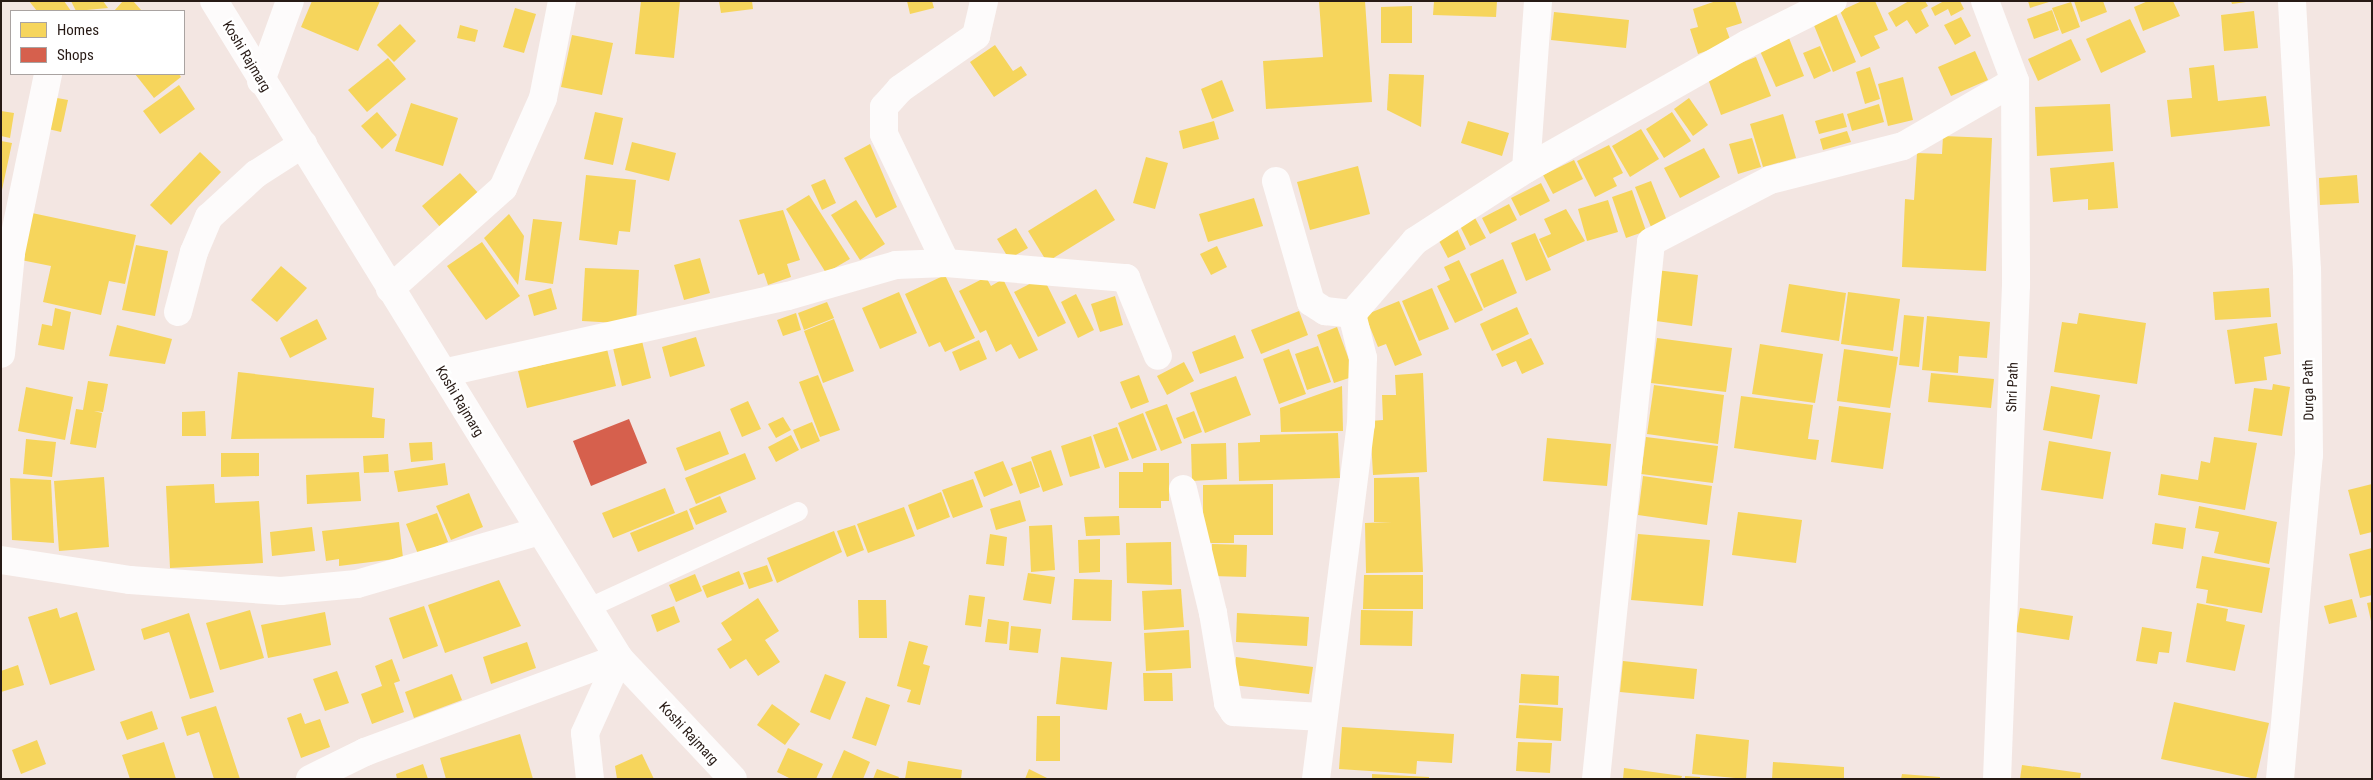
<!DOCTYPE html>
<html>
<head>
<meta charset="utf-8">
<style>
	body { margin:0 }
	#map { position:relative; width:2373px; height:780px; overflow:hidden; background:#f3e6e2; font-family:"Roboto Condensed",sans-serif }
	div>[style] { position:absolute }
	.homes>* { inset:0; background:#f6d55c }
	.shops>* { inset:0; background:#d6604d }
	.service>* { height:19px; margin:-9.5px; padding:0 9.5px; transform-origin:9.5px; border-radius:9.5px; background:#fdfbfb }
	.minor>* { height:28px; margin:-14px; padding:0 14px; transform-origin:14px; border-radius:14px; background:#fdfbfb }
	.tertiary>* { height:28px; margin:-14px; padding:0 14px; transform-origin:14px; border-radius:14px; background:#fdfbfb }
	.primary>* { height:28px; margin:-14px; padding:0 14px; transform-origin:14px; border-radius:14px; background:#fdfbfb }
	span { translate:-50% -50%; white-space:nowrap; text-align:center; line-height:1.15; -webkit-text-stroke:5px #fff; paint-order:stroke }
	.street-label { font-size:14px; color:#271a15 }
	.frame { position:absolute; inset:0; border:2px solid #271a15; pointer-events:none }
	.legend { position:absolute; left:10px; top:10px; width:175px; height:65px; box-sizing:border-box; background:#fff; border:1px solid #a9a3a1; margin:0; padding:6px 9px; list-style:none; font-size:15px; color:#271a15 }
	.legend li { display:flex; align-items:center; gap:10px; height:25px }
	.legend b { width:25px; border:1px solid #a9a3a1 }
</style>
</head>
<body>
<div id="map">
	<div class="homes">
		<i style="clip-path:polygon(29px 1px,64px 1px,71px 11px,37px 11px)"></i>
		<i style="clip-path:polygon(71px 1px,103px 1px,108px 8px,76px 11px)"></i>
		<i style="clip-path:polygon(123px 1px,133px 1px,142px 11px,114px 11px)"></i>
		<i style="clip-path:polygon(312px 1px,380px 1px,358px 51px,301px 27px)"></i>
		<i style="clip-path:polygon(641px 1px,680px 1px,674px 58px,635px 54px)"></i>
		<i style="clip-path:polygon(719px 1px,752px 1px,753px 9px,721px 13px)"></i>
		<i style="clip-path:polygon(907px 1px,932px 1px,934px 8px,910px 14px)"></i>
		<i style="clip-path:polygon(1319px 1px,1365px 1px,1372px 102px,1266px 109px,1263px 61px,1323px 57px)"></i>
		<i style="clip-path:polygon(1434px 1px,1497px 1px,1496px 17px,1433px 15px)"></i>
		<i style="clip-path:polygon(1716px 1px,1735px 1px,1742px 23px,1726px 28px,1731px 42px,1698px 54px,1690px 29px,1698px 27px,1693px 9px)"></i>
		<i style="clip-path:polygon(1862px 1px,1875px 1px,1888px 30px,1874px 36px,1880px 48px,1861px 57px,1840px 11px)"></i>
		<i style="clip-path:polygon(1909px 1px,1925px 1px,1928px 6px,1921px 10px,1929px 26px,1916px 34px,1907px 20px,1896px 27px,1888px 13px)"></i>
		<i style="clip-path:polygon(1944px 1px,1960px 1px,1964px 9px,1951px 16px,1948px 9px,1935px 16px,1931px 8px)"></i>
		<i style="clip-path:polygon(2028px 1px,2049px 1px,2049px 2px,2030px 8px)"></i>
		<i style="clip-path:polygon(2074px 1px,2103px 1px,2107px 12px,2081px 22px)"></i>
		<i style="clip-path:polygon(2148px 1px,2173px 1px,2180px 16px,2143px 31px,2134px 7px)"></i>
		<i style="clip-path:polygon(2231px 1px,2245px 1px,2246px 2px,2232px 4px)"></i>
		<i style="clip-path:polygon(2071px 2px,2080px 27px,2062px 34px,2052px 8px)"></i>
		<i style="clip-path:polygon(1412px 6px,1412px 43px,1381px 43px,1381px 7px)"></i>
		<i style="clip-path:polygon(515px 8px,536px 14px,524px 53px,503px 47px)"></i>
		<i style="clip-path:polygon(2052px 10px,2059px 30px,2034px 39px,2027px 19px)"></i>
		<i style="clip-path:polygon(2254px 11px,2258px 48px,2224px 51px,2221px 15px)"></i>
		<i style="clip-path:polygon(1554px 12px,1629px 20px,1626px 48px,1551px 40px)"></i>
		<i style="clip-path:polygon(1836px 14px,1856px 62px,1833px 72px,1813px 23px)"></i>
		<i style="clip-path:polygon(1961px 17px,1971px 36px,1955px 45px,1944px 25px)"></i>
		<i style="clip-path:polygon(2130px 19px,2146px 52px,2101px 73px,2086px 39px)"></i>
		<i style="clip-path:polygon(400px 24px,416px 41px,394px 62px,377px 45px)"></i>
		<i style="clip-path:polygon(460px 25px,478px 30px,475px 42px,457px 38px)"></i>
		<i style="clip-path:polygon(572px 35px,613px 43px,602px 95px,561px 87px)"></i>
		<i style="clip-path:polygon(1789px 38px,1804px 76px,1776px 87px,1760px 51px)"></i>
		<i style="clip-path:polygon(2071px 39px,2081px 60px,2038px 81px,2028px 59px)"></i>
		<i style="clip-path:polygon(995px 45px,1013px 71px,1021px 66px,1027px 75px,994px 97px,970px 62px)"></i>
		<i style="clip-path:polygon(1820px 46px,1831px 71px,1814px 79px,1803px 53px)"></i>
		<i style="clip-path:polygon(1975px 51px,1988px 80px,1951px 96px,1938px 67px)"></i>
		<i style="clip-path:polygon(1756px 57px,1771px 96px,1721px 115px,1707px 76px)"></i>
		<i style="clip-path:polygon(388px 58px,406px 79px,367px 112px,348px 90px)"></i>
		<i style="clip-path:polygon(2214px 65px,2218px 101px,2266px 96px,2270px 126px,2171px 137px,2167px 100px,2192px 98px,2189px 68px)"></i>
		<i style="clip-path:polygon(1870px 67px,1880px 99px,1865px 104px,1856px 72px)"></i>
		<i style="clip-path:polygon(135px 74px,179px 74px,181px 77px,154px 98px)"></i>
		<i style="clip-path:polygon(1389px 74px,1424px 75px,1421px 127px,1387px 110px)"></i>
		<i style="clip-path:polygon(1903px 77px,1913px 120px,1888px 126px,1878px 84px)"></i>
		<i style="clip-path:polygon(1222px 80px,1234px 111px,1212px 119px,1201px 89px)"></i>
		<i style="clip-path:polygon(179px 85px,195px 109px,160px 134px,143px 111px)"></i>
		<i style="clip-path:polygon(52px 97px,68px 100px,61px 132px,44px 128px)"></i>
		<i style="clip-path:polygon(1689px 98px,1708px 125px,1693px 136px,1674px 109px)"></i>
		<i style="clip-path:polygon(411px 103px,458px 118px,443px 166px,395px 151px)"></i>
		<i style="clip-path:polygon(1879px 104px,1884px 122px,1852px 131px,1847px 114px)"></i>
		<i style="clip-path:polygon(2110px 104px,2113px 151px,2037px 156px,2035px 107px)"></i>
		<i style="clip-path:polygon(1px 111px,14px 113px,10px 138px,1px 136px)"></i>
		<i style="clip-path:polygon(377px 112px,397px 135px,382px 149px,361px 126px)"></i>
		<i style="clip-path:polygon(595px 112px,623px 118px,613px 165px,584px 159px)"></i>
		<i style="clip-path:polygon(1672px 112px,1691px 141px,1664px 158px,1646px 129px)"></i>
		<i style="clip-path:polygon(1843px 113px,1847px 127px,1819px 134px,1815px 121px)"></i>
		<i style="clip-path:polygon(1783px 114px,1796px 158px,1763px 167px,1750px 124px)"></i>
		<i style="clip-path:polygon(1214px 121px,1219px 139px,1183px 149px,1179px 131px)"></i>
		<i style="clip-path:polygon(1468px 121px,1509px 133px,1502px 156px,1461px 143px)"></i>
		<i style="clip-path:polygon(1641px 129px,1659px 159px,1630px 177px,1612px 146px)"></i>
		<i style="clip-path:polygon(1847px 131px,1851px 142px,1823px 150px,1820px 139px)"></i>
		<i style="clip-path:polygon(1943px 136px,1992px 138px,1986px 271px,1902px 267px,1905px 199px,1914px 200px,1917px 153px,1942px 154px)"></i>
		<i style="clip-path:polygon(1752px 138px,1761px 167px,1738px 174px,1729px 144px)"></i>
		<i style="clip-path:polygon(1px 141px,12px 143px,2px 190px,1px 190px)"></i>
		<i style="clip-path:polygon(632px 142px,676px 153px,669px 181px,625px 170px)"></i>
		<i style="clip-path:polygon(870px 144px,897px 207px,876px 218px,844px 158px)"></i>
		<i style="clip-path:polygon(1609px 145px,1623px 173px,1613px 178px,1617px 186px,1595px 197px,1577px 161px)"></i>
		<i style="clip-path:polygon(1704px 148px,1720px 177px,1680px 198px,1664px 168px)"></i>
		<i style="clip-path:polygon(200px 152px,221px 172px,171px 225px,150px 205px)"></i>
		<i style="clip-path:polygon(1146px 157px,1168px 163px,1155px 209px,1133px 203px)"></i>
		<i style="clip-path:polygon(1574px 160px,1583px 179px,1553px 194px,1543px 175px)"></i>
		<i style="clip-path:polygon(2114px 162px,2118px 208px,2088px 210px,2088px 199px,2053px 202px,2050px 168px)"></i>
		<i style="clip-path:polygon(1358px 166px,1370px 214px,1310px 230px,1297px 182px)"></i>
		<i style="clip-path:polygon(460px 173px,479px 194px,440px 227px,422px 206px)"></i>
		<i style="clip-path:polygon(586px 175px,636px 180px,630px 232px,619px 231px,617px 245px,579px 240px)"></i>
		<i style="clip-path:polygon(2357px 175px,2359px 203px,2320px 205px,2319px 178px)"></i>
		<i style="clip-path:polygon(825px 179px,836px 203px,822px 210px,811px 185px)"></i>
		<i style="clip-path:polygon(1651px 181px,1669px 226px,1653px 232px,1635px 187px)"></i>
		<i style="clip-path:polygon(1541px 183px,1550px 201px,1520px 216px,1511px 198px)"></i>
		<i style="clip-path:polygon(1096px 189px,1115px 220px,1047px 262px,1028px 231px)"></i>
		<i style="clip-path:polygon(1632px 190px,1646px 231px,1626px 238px,1612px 197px)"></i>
		<i style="clip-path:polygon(809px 195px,850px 259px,826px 273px,786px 209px)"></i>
		<i style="clip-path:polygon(1254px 198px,1263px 226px,1208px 242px,1199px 214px)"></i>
		<i style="clip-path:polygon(856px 200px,885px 244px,860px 260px,831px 215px)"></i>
		<i style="clip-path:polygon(1608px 200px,1618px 232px,1587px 241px,1578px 209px)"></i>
		<i style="clip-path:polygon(1509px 204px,1517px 220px,1490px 234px,1482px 218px)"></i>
		<i style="clip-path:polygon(1566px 209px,1585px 241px,1548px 258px,1539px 239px,1551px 234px,1544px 219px)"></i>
		<i style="clip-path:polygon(783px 210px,800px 260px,787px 264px,791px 277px,768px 285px,764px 273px,758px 275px,739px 220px)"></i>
		<i style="clip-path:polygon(32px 213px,136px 235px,125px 284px,109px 281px,101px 315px,43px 302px,51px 266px,21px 260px)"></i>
		<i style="clip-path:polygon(509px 214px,524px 236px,518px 285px,484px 238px)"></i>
		<i style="clip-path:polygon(1474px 216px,1486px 238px,1470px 246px,1459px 224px)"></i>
		<i style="clip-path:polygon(533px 219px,562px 222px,553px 284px,525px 280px)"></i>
		<i style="clip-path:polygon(1016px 228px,1028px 248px,1009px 259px,997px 239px)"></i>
		<i style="clip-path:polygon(1457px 229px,1466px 249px,1448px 258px,1438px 239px)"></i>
		<i style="clip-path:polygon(1535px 233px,1551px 270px,1526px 281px,1511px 243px)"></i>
		<i style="clip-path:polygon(482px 242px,520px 296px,486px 320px,447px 266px)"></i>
		<i style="clip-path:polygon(136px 245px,168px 251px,155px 316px,122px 310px)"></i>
		<i style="clip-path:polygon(1217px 246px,1227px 267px,1211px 275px,1200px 254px)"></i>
		<i style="clip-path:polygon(700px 258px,710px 293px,684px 300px,674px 265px)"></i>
		<i style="clip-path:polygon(1503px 259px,1517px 293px,1484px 308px,1470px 274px)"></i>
		<i style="clip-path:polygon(1459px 260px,1483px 310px,1455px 323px,1437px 286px,1450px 280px,1444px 267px)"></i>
		<i style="clip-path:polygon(281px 266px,307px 288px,277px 322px,251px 300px)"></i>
		<i style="clip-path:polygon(585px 268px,639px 270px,636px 324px,582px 321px)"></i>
		<i style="clip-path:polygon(1656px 270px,1698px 275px,1692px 326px,1649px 320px)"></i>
		<i style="clip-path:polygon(945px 275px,975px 338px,945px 352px,940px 342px,929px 347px,905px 294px)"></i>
		<i style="clip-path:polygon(986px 277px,991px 286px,1003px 279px,1038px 350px,1019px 359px,1011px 344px,996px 352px,986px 330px,980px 333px,959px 291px)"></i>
		<i style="clip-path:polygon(1043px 277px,1066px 323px,1038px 337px,1014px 292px)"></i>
		<i style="clip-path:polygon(1789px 284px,1846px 293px,1839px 341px,1781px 332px)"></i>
		<i style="clip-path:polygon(551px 288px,557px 309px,534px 316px,528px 295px)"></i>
		<i style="clip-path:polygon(1432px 288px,1449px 329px,1419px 341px,1402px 301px)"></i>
		<i style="clip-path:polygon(2269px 288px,2271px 317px,2215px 320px,2213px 292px)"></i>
		<i style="clip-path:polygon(899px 292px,917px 333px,880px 349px,862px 308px)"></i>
		<i style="clip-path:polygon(1848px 292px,1900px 299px,1893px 351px,1841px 344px)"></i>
		<i style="clip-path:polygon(1076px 294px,1094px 330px,1078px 338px,1061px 302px)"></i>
		<i style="clip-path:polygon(1115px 296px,1123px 325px,1100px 332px,1091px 304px)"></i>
		<i style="clip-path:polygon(1399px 301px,1422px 355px,1395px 366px,1386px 344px,1378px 347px,1365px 315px)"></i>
		<i style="clip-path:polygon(827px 302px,834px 318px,804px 330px,798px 313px)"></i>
		<i style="clip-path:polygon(1517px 307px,1529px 334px,1492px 351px,1480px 324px)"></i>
		<i style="clip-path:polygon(55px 308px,71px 312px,64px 350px,38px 345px,42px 324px,52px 326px)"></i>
		<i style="clip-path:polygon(1299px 311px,1308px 335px,1261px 354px,1251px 330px)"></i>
		<i style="clip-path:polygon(796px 313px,801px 330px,783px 336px,777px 320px)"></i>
		<i style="clip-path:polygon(2079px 313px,2146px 323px,2137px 384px,2054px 372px,2062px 322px,2077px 324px)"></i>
		<i style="clip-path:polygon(1904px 315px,1924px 317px,1919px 367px,1899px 365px)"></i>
		<i style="clip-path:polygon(1927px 316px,1990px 322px,1987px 358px,1959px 356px,1958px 373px,1922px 370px)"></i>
		<i style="clip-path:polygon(317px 319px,327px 339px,290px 358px,280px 338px)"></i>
		<i style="clip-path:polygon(834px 319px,854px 371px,823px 383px,804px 331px)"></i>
		<i style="clip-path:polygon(2277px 323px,2281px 354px,2264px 357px,2267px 380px,2235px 384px,2227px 330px)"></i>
		<i style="clip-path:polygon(117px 325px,172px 339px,165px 364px,109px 356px)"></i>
		<i style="clip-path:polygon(1337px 327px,1355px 376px,1334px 383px,1317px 335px)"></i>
		<i style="clip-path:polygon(1235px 335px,1244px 358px,1200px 374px,1192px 352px)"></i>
		<i style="clip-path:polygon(696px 337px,705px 366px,670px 377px,662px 347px)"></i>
		<i style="clip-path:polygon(1531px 338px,1544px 364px,1522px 374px,1516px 361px,1502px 367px,1496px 354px)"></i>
		<i style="clip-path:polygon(1657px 338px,1732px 348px,1726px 392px,1651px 383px)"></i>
		<i style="clip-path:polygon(979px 340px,987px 359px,960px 371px,952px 352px)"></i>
		<i style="clip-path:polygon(642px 341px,651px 378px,622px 386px,613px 348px)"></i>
		<i style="clip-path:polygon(1760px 344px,1823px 354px,1815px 403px,1752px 394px)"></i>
		<i style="clip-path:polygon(1318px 346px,1331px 382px,1307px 390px,1295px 354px)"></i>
		<i style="clip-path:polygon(607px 349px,616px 386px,527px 408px,518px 371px)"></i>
		<i style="clip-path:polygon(1289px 349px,1306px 394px,1279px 404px,1263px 359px)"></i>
		<i style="clip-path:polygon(1844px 349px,1898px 357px,1890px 408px,1837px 401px)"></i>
		<i style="clip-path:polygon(1184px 362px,1194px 381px,1167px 395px,1157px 376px)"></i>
		<i style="clip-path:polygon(238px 372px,374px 388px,372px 417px,385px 419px,384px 438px,231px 439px)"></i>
		<i style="clip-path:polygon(1423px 373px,1427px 472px,1373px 475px,1370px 421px,1383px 420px,1382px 395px,1396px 395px,1395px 375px)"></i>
		<i style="clip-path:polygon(1931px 373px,1994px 379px,1991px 408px,1928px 402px)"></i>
		<i style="clip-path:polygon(818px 375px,840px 430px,820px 437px,799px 382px)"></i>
		<i style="clip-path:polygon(1139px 375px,1149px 402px,1131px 409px,1120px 382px)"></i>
		<i style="clip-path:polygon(1236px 376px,1251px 415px,1205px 433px,1190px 393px)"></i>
		<i style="clip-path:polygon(88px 381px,108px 384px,103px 412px,94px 411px,102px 413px,96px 448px,70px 444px,76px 409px,83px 410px)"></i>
		<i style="clip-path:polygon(2273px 384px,2290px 387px,2282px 436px,2248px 431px,2254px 388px,2272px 390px)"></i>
		<i style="clip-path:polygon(1654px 385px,1724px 395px,1718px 444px,1647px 434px)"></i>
		<i style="clip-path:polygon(1342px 386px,1343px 431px,1281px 432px,1280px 408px)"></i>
		<i style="clip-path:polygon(2051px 386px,2100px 395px,2092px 439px,2043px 430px)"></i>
		<i style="clip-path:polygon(26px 387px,73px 397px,65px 440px,18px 431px)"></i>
		<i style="clip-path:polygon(1741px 396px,1813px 405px,1808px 439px,1819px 440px,1816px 460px,1734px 448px)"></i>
		<i style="clip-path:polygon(748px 401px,761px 429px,742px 437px,730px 409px)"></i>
		<i style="clip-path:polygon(1167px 404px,1182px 443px,1161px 451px,1145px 412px)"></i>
		<i style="clip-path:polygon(1839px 406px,1891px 413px,1883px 469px,1831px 462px)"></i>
		<i style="clip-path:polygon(205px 411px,206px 436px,182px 436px,182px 412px)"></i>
		<i style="clip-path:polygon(1194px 411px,1202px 432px,1184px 439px,1176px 418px)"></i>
		<i style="clip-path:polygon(1143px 413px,1157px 450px,1132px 459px,1118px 423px)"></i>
		<i style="clip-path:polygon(783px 417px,791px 430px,776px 438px,768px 424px)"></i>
		<i style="clip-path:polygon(812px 422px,820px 441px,801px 449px,793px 430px)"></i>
		<i style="clip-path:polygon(1117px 427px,1129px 460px,1105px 468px,1093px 435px)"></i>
		<i style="clip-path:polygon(720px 431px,729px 454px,685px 471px,676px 448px)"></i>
		<i style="clip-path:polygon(1338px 433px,1340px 478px,1239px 481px,1238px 443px,1260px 442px,1260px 435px)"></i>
		<i style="clip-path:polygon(791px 435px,799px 450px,776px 462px,768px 447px)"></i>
		<i style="clip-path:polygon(1091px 436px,1100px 468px,1070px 477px,1061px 446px)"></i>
		<i style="clip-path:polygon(1646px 437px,1718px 446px,1713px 483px,1641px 474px)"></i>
		<i style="clip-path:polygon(2214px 437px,2257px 443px,2245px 510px,2158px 495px,2161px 474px,2198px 480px,2201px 461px,2210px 463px)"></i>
		<i style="clip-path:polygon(1547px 438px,1611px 444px,1607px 486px,1543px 481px)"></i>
		<i style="clip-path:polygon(26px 439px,56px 442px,52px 477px,23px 474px)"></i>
		<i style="clip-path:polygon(2049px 441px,2111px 452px,2103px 499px,2041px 490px)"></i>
		<i style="clip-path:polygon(432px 442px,433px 460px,411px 462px,409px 443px)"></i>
		<i style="clip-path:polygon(1226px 443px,1227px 479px,1192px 481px,1191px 444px)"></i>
		<i style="clip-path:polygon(1051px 450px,1063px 485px,1043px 492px,1031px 457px)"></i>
		<i style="clip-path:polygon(221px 453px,259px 453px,259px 476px,221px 477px)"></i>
		<i style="clip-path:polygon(745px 453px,756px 479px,696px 504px,685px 478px)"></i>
		<i style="clip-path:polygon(388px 454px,389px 472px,364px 473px,363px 456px)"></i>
		<i style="clip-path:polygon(1003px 461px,1013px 485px,984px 497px,974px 472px)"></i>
		<i style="clip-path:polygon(1031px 461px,1040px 487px,1020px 494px,1011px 468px)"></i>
		<i style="clip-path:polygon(445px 463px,448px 485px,398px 492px,394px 471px)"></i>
		<i style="clip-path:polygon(1143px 463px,1169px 463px,1169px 501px,1161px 501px,1161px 508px,1119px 508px,1119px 472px,1143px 472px)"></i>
		<i style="clip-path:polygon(359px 472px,361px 501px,307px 504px,306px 475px)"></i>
		<i style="clip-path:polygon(1643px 476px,1712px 486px,1707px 525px,1638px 515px)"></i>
		<i style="clip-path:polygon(104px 477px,109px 547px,59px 551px,54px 481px)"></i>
		<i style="clip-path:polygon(1419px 477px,1423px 572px,1366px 573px,1365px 523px,1392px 522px,1374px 522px,1374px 478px)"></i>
		<i style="clip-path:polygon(10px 478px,51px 480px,54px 543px,12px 540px)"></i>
		<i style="clip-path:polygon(973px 479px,983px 507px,953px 518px,942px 490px)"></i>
		<i style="clip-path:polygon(214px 484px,215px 503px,259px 501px,263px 563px,170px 568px,166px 486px)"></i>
		<i style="clip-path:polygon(1273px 484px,1273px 535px,1234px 535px,1234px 543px,1203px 543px,1203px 485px)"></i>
		<i style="clip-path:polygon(2372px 484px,2372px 532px,2360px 535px,2348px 490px)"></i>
		<i style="clip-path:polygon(665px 488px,675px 513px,613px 538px,602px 513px)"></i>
		<i style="clip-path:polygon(941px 492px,950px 517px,917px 530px,908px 505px)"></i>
		<i style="clip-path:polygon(469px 493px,483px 527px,451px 540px,436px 506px)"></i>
		<i style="clip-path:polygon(720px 496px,727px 512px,696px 525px,689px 509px)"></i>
		<i style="clip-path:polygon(1020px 500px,1026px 521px,996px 530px,990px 509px)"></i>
		<i style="clip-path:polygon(2199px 506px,2277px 522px,2269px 564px,2214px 553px,2219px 532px,2195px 528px)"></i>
		<i style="clip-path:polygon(904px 507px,915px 536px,868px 553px,857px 524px)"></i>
		<i style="clip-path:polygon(687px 510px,694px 529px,638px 552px,630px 533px)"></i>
		<i style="clip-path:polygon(1738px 512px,1802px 520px,1796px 563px,1732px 555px)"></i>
		<i style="clip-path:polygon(437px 513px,448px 542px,418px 554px,406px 524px)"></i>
		<i style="clip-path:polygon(1119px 516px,1120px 535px,1086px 536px,1084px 517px)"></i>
		<i style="clip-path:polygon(399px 522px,403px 558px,339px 566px,339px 559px,326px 561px,322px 531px)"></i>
		<i style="clip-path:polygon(2155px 523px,2186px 528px,2183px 549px,2152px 544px)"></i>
		<i style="clip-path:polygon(855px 525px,864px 550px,847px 557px,837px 531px)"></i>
		<i style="clip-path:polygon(1052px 525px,1055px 570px,1031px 572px,1029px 526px)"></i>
		<i style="clip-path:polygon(312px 527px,315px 551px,272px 556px,270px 532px)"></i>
		<i style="clip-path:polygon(834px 531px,842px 552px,777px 583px,767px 558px)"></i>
		<i style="clip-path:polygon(990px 534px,1007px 537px,1004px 566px,986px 564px)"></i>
		<i style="clip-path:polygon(1638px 534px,1710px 540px,1703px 606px,1631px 600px)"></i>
		<i style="clip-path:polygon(1100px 539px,1100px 572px,1079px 573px,1078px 540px)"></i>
		<i style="clip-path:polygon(1171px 542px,1172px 585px,1127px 583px,1126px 543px)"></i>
		<i style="clip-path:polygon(1212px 544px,1247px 545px,1246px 577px,1212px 576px)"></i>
		<i style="clip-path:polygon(2372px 548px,2372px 595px,2360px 598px,2349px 554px)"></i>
		<i style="clip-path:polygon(2202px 556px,2270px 568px,2262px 613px,2206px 603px,2208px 590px,2196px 588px)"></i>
		<i style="clip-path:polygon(767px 565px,773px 581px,749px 589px,743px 573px)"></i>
		<i style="clip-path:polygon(739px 571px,744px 584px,707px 598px,702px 586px)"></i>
		<i style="clip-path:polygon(1028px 573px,1055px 577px,1051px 604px,1023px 600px)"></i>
		<i style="clip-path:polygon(695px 574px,702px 591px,676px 602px,669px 585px)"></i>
		<i style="clip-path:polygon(1364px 575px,1423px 575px,1423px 609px,1363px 609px)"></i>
		<i style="clip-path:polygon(1074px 579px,1112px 580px,1111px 621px,1072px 620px)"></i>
		<i style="clip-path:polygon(499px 580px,521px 626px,445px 653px,428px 605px)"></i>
		<i style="clip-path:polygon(1181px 589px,1184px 627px,1144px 630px,1142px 591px)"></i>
		<i style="clip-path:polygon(969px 595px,985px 597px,981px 627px,965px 625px)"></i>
		<i style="clip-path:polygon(758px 598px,779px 631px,765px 640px,780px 662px,758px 676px,746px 659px,730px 669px,717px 649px,732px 640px,721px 623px)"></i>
		<i style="clip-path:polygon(2352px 599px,2357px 617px,2329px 624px,2324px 606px)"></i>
		<i style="clip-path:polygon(858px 600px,886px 600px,887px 638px,859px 638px)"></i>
		<i style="clip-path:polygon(2372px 602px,2372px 621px,2371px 621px,2367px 603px)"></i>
		<i style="clip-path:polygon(2197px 603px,2228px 609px,2226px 621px,2245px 625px,2235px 671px,2186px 662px)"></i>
		<i style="clip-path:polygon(424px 606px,438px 646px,403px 659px,389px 618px)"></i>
		<i style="clip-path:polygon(674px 606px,680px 622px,657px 632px,651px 615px)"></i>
		<i style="clip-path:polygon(57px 608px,60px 618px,77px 612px,95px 670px,50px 685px,28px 617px)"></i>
		<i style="clip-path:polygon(2020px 608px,2073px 616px,2069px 640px,2016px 632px)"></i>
		<i style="clip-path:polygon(250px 610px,264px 658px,220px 670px,206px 623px)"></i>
		<i style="clip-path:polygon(1361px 610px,1413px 611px,1412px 646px,1360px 645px)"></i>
		<i style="clip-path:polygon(325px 612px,331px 645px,268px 658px,261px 625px)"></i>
		<i style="clip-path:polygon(189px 613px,214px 692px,190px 699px,169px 632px,144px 640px,141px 629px)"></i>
		<i style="clip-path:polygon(1237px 613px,1309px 617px,1307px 646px,1236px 642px)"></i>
		<i style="clip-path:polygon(988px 619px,1009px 622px,1007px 644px,985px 642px)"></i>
		<i style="clip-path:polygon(1011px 626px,1041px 629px,1038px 653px,1009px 650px)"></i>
		<i style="clip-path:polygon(2142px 627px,2172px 632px,2169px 653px,2159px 652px,2157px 664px,2136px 661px)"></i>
		<i style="clip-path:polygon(1189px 630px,1191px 668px,1146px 671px,1144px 633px)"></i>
		<i style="clip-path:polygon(909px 641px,928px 646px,923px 664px,930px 666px,920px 705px,907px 702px,911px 690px,897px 686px)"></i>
		<i style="clip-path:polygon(527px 642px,536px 668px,491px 684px,483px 657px)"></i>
		<i style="clip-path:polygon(1061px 657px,1112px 662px,1107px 710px,1056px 704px)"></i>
		<i style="clip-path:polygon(1236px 657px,1313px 667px,1309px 694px,1233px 685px)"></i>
		<i style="clip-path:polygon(392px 659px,400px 681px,394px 683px,404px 712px,372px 724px,361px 694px,382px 686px,375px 666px)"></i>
		<i style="clip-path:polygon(1623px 661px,1697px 669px,1694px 699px,1620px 692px)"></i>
		<i style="clip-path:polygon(18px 665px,24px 685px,1px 692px,1px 671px)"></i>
		<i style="clip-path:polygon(337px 671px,349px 703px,325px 711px,313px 679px)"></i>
		<i style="clip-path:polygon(1143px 673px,1172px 673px,1173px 701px,1144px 701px)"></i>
		<i style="clip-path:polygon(452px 674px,462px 700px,414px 718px,405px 692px)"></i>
		<i style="clip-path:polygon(825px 674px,846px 682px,830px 720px,810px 712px)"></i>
		<i style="clip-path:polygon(1521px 674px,1559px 676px,1558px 705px,1519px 703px)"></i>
		<i style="clip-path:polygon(866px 697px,890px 705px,876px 746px,852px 738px)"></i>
		<i style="clip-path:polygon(2174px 702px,2269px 723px,2256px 779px,2161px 759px)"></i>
		<i style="clip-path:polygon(772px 704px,800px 724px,785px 745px,757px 725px)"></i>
		<i style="clip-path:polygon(1519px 705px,1563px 708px,1561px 741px,1516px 738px)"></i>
		<i style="clip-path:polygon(216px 706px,240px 779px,214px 779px,199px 732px,187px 736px,181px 717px)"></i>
		<i style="clip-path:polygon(152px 711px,158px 729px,127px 740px,120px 722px)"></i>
		<i style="clip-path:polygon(301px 713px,305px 724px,320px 719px,330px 747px,301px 758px,287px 718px)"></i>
		<i style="clip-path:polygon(1037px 716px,1060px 716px,1060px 761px,1036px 761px)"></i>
		<i style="clip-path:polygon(1342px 727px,1454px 734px,1452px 763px,1417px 761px,1416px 774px,1339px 769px)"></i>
		<i style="clip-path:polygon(520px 734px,533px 779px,446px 779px,440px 758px)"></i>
		<i style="clip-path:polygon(1696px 734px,1749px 740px,1746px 779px,1692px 774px)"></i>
		<i style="clip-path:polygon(37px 740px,46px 764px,21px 774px,12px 750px)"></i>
		<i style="clip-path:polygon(164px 742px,176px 779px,130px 779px,122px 755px)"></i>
		<i style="clip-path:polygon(1518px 742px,1552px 743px,1550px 773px,1516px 771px)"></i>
		<i style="clip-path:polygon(788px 748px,823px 764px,816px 779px,791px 779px,777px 772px)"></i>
		<i style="clip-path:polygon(844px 750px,870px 762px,863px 779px,831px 779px)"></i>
		<i style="clip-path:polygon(642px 754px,654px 779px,617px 779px,615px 766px)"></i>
		<i style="clip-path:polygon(908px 761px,962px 770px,961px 779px,905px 779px)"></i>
		<i style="clip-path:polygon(1773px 762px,1844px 767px,1844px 779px,1772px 779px)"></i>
		<i style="clip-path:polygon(423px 764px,428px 779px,397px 779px,396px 774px)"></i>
		<i style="clip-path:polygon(2022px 765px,2081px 773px,2080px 779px,2020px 779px)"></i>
		<i style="clip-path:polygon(1624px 768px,1682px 776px,1681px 779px,1623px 779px)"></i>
		<i style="clip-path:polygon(877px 769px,899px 777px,898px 779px,873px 779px)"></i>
		<i style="clip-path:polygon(1029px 769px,1049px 779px,1025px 779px)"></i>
		<i style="clip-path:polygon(1372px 774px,1429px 777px,1429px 779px,1372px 779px)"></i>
		<i style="clip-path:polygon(1902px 774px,1940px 777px,1940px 779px,1901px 779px)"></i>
		<i style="clip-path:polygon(1685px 776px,1700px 777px,1700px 779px,1685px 779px)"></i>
	</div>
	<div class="shops">
		<i style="clip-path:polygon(629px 419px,647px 463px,591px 486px,573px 441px)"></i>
	</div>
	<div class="service">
		<i style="left:587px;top:608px;width:232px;rotate:-24.7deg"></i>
	</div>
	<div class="minor">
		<i style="left:1985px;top:1px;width:85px;rotate:69.4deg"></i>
		<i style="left:2015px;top:81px;width:204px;rotate:89.7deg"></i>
		<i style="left:2016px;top:285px;width:494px;rotate:92.2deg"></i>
		<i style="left:261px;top:81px;width:85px;rotate:-70.1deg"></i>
		<i style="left:1526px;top:169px;width:168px;rotate:-85.9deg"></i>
		<i style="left:1276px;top:181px;width:126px;rotate:73.9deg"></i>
		<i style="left:1311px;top:302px;width:17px;rotate:33deg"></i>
		<i style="left:1325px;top:311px;width:27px;rotate:6deg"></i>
		<i style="left:946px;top:263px;width:143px;rotate:-115.7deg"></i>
		<i style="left:884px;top:134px;width:27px;rotate:-90deg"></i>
		<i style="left:884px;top:107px;width:24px;rotate:-48deg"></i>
		<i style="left:900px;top:89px;width:93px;rotate:-34.9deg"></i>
		<i style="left:976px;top:36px;width:36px;rotate:-77deg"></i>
		<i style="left:390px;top:289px;width:152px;rotate:-41.8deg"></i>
		<i style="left:503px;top:188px;width:98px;rotate:-66deg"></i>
		<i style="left:543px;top:98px;width:99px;rotate:-78.9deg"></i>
		<i style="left:178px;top:312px;width:62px;rotate:-75.1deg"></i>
		<i style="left:194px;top:252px;width:38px;rotate:-67deg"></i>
		<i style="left:209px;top:217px;width:64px;rotate:-42.5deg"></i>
		<i style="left:256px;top:174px;width:56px;rotate:-32.6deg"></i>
		<i style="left:1px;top:354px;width:101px;rotate:-84.3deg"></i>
		<i style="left:11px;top:253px;width:183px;rotate:-78.3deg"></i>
		<i style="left:443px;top:373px;width:353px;rotate:-12.6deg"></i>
		<i style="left:788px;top:296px;width:112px;rotate:-16deg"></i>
		<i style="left:896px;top:265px;width:50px;rotate:-2.3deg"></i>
		<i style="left:946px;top:263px;width:181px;rotate:4.8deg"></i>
		<i style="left:1126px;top:278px;width:84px;rotate:67.7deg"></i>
		<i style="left:1183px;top:489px;width:128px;rotate:76.4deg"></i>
		<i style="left:1213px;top:613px;width:91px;rotate:80.5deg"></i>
		<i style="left:1228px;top:703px;width:11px;rotate:56deg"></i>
		<i style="left:1234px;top:712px;width:88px;rotate:3.3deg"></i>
		<i style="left:1px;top:560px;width:131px;rotate:8.8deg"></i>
		<i style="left:130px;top:580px;width:151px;rotate:4.2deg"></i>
		<i style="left:281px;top:591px;width:76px;rotate:-5.3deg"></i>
		<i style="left:357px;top:584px;width:190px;rotate:-16.2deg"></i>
		<i style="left:1316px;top:779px;width:358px;rotate:-82.8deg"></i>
		<i style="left:1361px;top:424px;width:66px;rotate:-88.3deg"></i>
		<i style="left:1363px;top:358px;width:45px;rotate:-104deg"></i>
		<i style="left:1352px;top:314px;width:96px;rotate:-49.2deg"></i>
		<i style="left:1415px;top:241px;width:132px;rotate:-33deg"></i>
		<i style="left:1526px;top:169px;width:254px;rotate:-29.5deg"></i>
		<i style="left:1747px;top:44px;width:96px;rotate:-26.6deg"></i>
		<i style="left:1596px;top:779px;width:540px;rotate:-84.15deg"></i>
		<i style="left:1651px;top:242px;width:134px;rotate:-27.5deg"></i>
		<i style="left:1770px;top:180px;width:137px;rotate:-14.3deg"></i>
		<i style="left:1903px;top:146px;width:129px;rotate:-30.1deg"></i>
		<i style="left:2280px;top:779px;width:325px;rotate:-84.9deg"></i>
		<i style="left:2309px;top:455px;width:185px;rotate:-90.6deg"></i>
		<i style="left:2307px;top:270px;width:269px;rotate:-93.2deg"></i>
	</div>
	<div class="tertiary">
		<i style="left:310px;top:779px;width:61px;rotate:-26.1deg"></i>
		<i style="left:365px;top:752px;width:271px;rotate:-20.3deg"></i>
		<i style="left:590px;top:779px;width:46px;rotate:-96.2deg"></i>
		<i style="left:585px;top:733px;width:82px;rotate:-65.6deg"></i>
	</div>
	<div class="primary">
		<i style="left:214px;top:1px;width:772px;rotate:58.35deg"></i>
		<i style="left:619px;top:658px;width:166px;rotate:46.7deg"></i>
	</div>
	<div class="street-label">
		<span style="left:247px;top:56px;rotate:59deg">Koshi Rajmarg</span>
		<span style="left:2012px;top:387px;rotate:-88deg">Shri Path</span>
		<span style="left:2308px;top:390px;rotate:-91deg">Durga Path</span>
		<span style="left:460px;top:401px;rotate:59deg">Koshi Rajmarg</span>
		<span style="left:689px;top:733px;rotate:47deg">Koshi Rajmarg</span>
	</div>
	<div class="frame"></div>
	<ul class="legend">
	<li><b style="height:14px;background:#f6d55c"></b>Homes</li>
	<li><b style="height:14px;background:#d6604d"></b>Shops</li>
	</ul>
</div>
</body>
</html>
